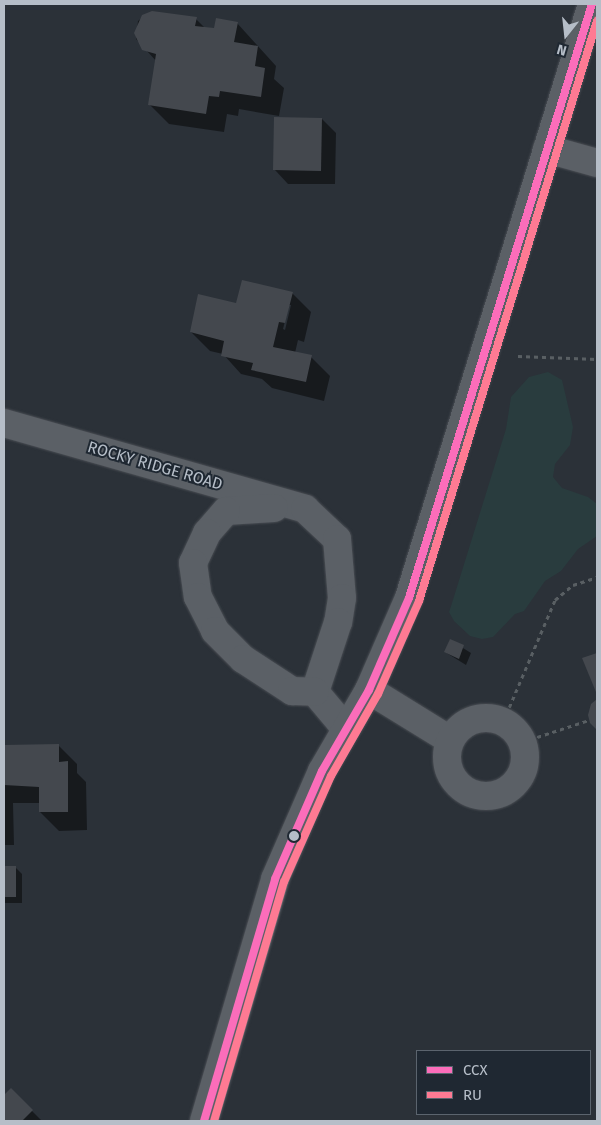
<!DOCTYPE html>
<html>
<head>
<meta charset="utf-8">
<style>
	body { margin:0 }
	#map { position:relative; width:601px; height:1125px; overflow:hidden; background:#2b3138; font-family:"Fira Sans",sans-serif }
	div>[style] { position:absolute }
	.green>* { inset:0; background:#293c3e }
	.shadow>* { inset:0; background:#0007 }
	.building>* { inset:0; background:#44484e }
	.path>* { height:3px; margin-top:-1.5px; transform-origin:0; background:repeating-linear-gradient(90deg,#595f63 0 4px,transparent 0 8px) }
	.roads { filter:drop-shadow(0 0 1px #494d53) drop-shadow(0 0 1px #494d53) }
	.minor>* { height:28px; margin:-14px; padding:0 14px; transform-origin:14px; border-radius:14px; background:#5b6066 }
	.minor>.ring { margin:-14px; padding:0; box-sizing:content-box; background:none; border:28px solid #5b6066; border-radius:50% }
	.bus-1>* { height:8px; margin:-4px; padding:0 4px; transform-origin:4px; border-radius:4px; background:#fb6dba }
	.bus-2>* { height:8px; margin:-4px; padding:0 4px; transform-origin:4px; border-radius:4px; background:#fe7a93 }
	.dots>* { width:14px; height:14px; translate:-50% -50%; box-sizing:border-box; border:2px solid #1f2832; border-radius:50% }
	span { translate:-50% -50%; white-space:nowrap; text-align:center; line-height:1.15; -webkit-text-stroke:4px #1f2832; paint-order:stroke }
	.street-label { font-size:16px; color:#b6bec8 }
	.frame { position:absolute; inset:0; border:5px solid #b6bec8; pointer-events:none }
	.legend { position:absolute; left:416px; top:1050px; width:175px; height:65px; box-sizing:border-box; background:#1f2832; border:1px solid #5b646e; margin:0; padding:6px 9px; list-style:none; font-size:15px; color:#b6bec8 }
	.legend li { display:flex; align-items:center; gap:10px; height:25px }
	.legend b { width:25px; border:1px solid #5b646e }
	.north { position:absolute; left:541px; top:10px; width:50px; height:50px; -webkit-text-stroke:4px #1f2832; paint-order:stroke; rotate:196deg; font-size:14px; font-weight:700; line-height:20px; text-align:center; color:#b6bec8 }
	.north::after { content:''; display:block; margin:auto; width:18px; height:22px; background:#b6bec8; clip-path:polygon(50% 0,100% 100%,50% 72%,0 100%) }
</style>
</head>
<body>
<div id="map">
	<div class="green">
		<i style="clip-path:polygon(548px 372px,562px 380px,573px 427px,570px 445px,555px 464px,553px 477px,562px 488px,588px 497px,597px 504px,597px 536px,578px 549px,561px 571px,545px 581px,524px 611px,515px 614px,493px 637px,482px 639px,470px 636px,454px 621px,449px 612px,452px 603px,506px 429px,511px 397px,529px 377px)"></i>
	</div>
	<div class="shadow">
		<i style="clip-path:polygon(148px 13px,196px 19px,206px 29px,214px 30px,237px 23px,276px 66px,274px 79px,284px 88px,279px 116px,239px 109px,238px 116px,227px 114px,224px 132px,169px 124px,150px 105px,157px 62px,136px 39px,138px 21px)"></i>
		<i style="clip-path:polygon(322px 119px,336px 133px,335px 184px,288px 184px,275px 170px)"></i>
		<i style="clip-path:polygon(evenodd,292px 293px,311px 312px,304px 342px,298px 340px,295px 353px,311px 357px,330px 376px,324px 401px,272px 388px,262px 379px,241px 374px,223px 354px,210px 351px,191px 332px,237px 304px,292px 293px,289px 305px,291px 305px,285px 330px,283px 329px,289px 305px)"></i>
		<i style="clip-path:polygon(450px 640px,471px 653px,466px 665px,445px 652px)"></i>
		<i style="clip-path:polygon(58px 745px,77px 764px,77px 773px,86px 782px,87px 830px,59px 831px,40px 812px,40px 803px,13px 803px,14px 845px,4px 845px,4px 746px)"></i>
		<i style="clip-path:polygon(4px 867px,15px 867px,22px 874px,22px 903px,4px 903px)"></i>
		<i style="clip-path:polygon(11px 1090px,42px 1121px,4px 1121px,4px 1097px)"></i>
	</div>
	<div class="building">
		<i style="clip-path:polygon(152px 11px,197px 17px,195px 26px,214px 28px,216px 18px,238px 22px,234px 42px,258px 46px,255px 66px,265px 68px,261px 97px,220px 91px,219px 97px,209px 96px,206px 114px,148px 105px,156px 54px,142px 50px,134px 33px,142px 15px)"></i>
		<i style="clip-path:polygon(274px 117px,322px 118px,321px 171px,273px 170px)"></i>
		<i style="clip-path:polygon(242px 280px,293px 292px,285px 323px,279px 322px,273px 347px,312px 355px,306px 382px,251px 370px,253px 363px,221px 356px,224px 341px,190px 332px,198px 294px,236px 303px)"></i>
		<i style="clip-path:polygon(450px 639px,464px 645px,459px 659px,444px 652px)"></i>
		<i style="clip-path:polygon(597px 653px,597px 691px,596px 692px,582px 658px)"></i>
		<i style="clip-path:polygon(597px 699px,597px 730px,590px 723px,588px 715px,591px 704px)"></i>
		<i style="clip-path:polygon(59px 744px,59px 762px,68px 761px,68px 812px,39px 812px,39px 787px,4px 785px,4px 745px)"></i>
		<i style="clip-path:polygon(4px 866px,16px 866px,16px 897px,4px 897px)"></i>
		<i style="clip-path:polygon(11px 1088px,33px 1110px,22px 1121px,4px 1121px,4px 1095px)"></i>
	</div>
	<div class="path">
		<i style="left:518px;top:356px;width:79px;rotate:2.2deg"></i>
		<i style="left:503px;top:722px;width:133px;rotate:-66.9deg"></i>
		<i style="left:555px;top:600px;width:23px;rotate:-40deg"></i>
		<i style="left:573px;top:585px;width:25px;rotate:-18deg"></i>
		<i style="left:522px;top:742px;width:71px;rotate:-18.2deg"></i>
	</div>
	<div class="roads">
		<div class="minor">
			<i style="left:547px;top:149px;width:52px;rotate:15.6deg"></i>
			<i style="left:4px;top:423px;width:313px;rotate:15.9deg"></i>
			<i style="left:305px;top:509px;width:44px;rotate:43.2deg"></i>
			<i style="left:337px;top:539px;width:59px;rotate:85.2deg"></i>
			<i style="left:342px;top:598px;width:24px;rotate:99deg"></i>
			<i style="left:338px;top:622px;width:74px;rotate:108.2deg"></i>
			<i style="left:315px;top:692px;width:48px;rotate:50deg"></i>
			<i style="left:274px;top:508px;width:48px;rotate:176.4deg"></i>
			<i style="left:226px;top:511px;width:29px;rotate:131deg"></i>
			<i style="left:207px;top:533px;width:33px;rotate:115deg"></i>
			<i style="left:193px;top:563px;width:34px;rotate:82deg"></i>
			<i style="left:198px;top:597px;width:38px;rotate:63deg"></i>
			<i style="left:215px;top:631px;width:40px;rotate:45deg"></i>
			<i style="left:243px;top:659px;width:59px;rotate:33.1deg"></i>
			<i style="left:292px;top:691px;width:23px;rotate:2deg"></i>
			<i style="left:369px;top:690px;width:95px;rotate:31.7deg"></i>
			<i class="ring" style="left:447px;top:718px;width:50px;height:50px"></i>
			<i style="left:204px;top:1121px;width:252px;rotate:-73.6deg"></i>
			<i style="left:275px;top:879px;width:118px;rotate:-66.5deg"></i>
			<i style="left:322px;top:771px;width:94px;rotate:-59.9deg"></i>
			<i style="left:369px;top:690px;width:100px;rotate:-66.5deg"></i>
			<i style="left:409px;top:598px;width:622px;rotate:-72.88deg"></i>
		</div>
	</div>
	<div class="bus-1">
		<i style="left:204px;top:1121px;width:252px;rotate:-73.6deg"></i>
		<i style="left:275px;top:879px;width:118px;rotate:-66.5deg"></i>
		<i style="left:322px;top:771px;width:94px;rotate:-59.9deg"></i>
		<i style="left:369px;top:690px;width:100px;rotate:-66.5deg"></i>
		<i style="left:409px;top:598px;width:622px;rotate:-72.88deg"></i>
	</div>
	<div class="bus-2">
		<i style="left:214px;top:1121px;width:249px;rotate:-73.7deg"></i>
		<i style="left:284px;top:882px;width:116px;rotate:-66.1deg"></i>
		<i style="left:331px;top:776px;width:95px;rotate:-60.2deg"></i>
		<i style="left:378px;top:694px;width:102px;rotate:-66.2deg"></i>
		<i style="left:419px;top:601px;width:607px;rotate:-72.94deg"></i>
	</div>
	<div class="dots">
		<i style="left:294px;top:836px;background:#b6bec8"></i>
	</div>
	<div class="street-label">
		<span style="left:155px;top:466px;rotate:16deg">ROCKY RIDGE ROAD</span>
	</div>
	<div class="frame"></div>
	<ul class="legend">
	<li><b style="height:6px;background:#fb6dba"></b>CCX</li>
	<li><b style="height:6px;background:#fe7a93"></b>RU</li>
	</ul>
	<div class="north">N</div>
</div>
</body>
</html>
